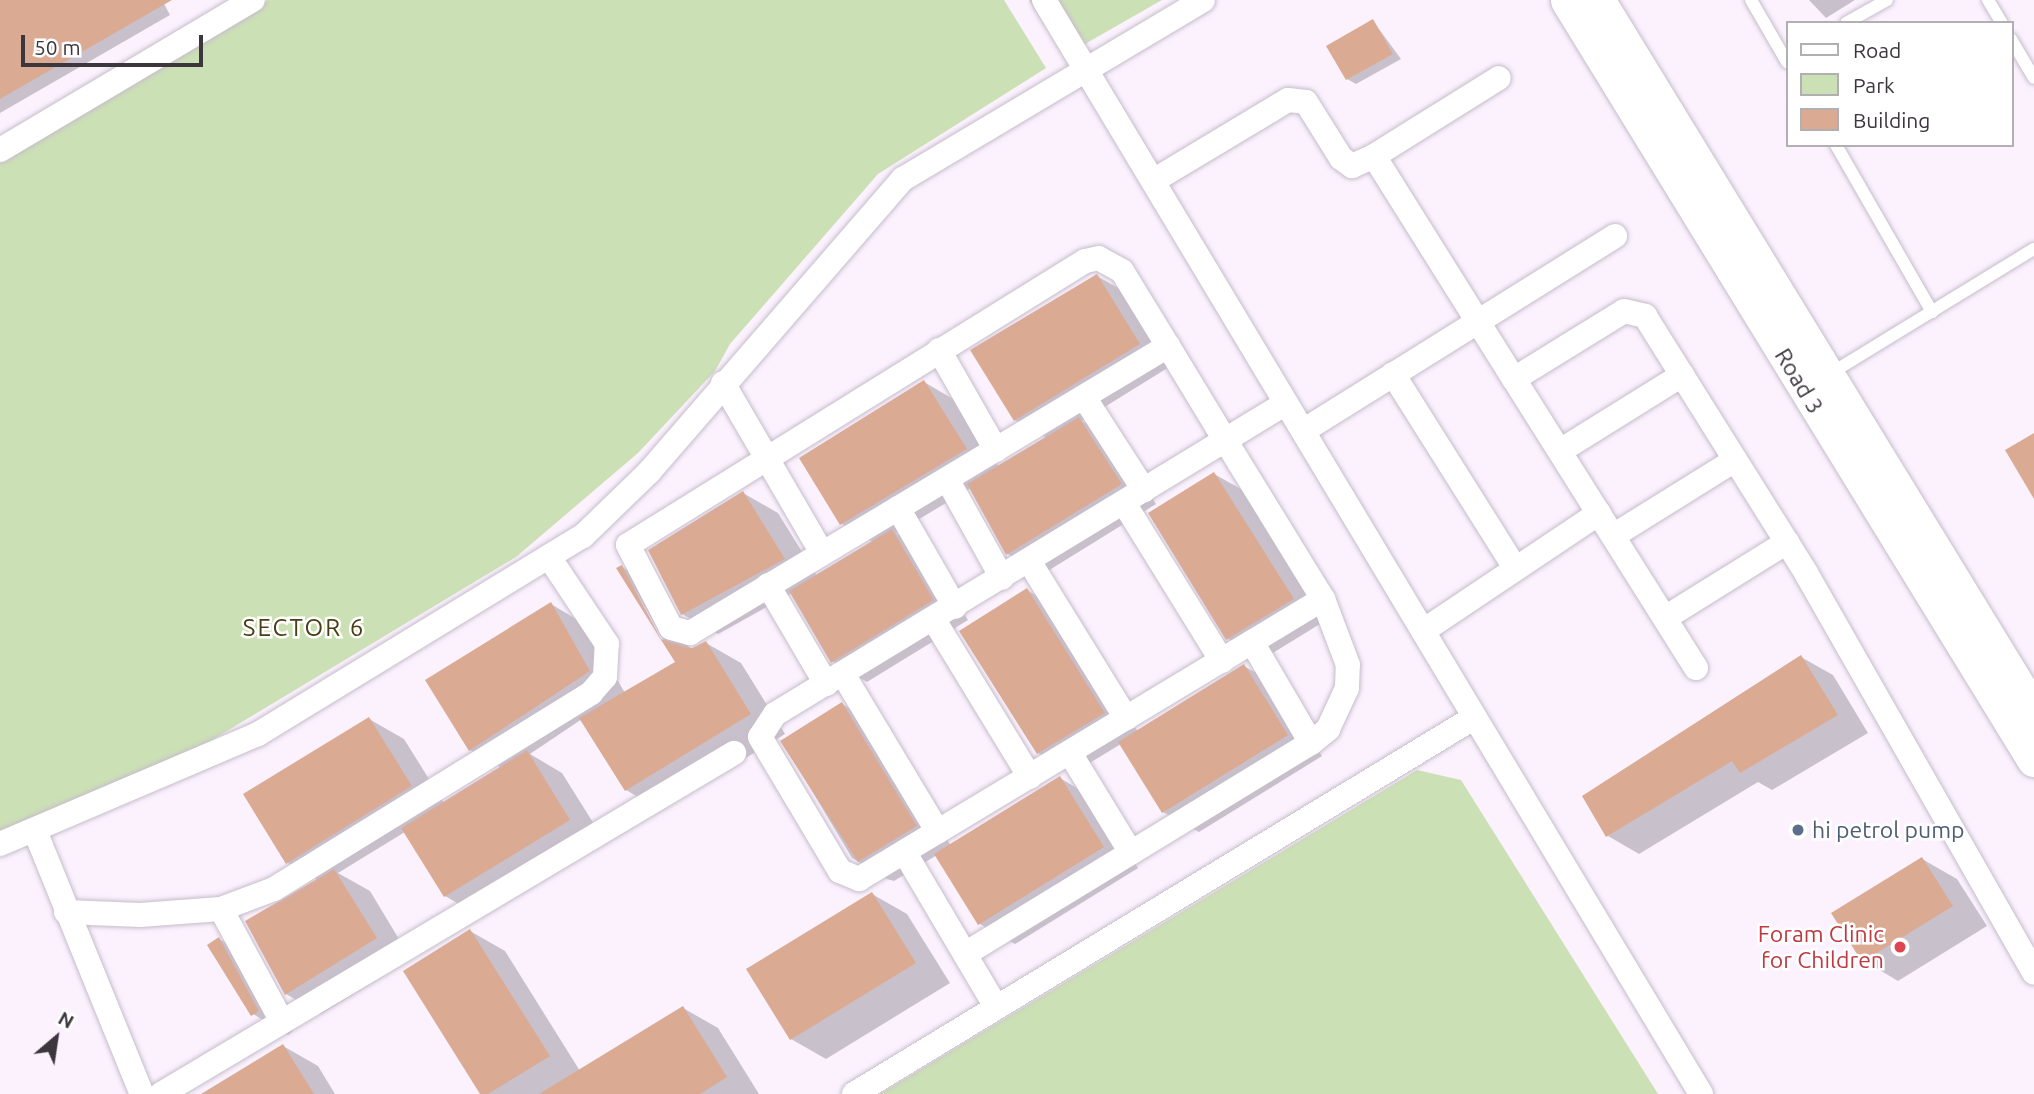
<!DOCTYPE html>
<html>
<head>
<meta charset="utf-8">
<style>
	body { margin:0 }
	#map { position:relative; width:2034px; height:1094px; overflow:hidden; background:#fbf2fe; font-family:Ubuntu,sans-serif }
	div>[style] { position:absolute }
	.green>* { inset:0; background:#cce0b6 }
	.shadow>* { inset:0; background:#0003 }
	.building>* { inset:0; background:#dbaa93 }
	.roads { filter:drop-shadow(0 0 2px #c6bcca) drop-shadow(0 0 2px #c6bcca) }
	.lane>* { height:12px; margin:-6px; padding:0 6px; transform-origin:6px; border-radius:6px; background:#fff }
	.street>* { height:24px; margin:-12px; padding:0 12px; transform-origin:12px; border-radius:12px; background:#fff }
	.secondary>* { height:35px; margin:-17.5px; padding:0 17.5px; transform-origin:17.5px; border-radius:17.5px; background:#fff }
	.dots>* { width:19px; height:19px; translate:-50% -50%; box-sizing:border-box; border:4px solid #fff; border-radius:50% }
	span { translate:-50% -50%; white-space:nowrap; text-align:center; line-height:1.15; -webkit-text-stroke:5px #fff; paint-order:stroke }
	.street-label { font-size:23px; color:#3c373d }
	.service-label { font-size:23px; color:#4e5e75 }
	.left { translate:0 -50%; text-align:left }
	.health-label { font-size:23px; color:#be3a42 }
	.right { translate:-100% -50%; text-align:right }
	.neighbourhood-label { font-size:24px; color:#4a3c14; letter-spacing:2px }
	.legend { position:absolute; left:1786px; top:21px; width:228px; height:126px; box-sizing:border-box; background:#fff; border:2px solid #b1afb1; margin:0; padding:9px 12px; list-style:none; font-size:21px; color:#3c373d }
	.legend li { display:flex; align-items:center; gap:14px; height:35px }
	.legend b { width:35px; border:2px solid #b1afb1 }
	.north { position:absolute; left:21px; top:1003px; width:70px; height:70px; -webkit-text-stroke:5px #fff; paint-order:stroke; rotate:29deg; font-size:19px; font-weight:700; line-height:28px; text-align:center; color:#3c373d }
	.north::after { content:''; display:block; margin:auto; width:24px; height:32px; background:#3c373d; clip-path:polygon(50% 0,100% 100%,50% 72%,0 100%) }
	.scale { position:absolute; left:21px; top:35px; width:182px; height:32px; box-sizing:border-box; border:4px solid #3c373d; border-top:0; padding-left:9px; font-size:21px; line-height:24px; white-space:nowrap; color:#3c373d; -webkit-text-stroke:5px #fff; paint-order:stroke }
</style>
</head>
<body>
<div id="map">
	<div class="green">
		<i style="clip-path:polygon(268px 0,1004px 0,1046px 68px,878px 174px,730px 344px,715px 371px,638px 453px,516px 557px,192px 752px,0 831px,0 162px)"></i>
		<i style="clip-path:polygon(1029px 0,1162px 0,1064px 56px)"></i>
		<i style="clip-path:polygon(1417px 770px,1461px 780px,1658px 1094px,880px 1094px)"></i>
	</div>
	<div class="shadow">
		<i style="clip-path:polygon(0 0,162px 0,170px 15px,0 113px)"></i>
		<i style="clip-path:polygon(1809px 0,1855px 0,1826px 18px)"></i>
		<i style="clip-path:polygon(1373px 21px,1401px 59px,1356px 84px,1347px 79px)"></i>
		<i style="clip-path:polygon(1097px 276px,1132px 296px,1174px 364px,1082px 421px,1114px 439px,1156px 504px,1043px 574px,1008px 554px,971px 488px,896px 533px,927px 551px,968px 620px,867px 682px,832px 661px,792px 593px,718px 634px,682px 614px,743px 493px,778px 513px,817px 576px,873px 542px,842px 524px,801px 459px,924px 382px,960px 403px,999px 467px,1047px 438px,1015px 420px)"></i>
		<i style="clip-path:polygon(1214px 474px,1250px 494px,1328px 619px,1263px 659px,1228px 639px)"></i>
		<i style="clip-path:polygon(622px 567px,657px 587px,690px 649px,706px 643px,741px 663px,785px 734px,661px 810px,626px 790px,582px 719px,530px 754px,562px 773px,604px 840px,480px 916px,445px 896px,405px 832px,338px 873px,370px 891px,411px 959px,321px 1014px,286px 994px,318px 880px,288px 863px,369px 719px,404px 739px,444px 803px,502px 768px,470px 750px,551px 604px,586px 625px,625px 693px,677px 663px)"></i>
		<i style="clip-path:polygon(1027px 590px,1062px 611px,1138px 732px,1244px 666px,1279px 686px,1322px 756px,1199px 832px,1163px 812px,1121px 744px,1073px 773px,1038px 753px)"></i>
		<i style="clip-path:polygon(1801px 657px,1833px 675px,1868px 733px,1772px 790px,1758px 782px,1639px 854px,1608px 836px)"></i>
		<i style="clip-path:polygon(842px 704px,877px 724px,951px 846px,1060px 778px,1095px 799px,1138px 868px,1015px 944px,980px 924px,937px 855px,894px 881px,887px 879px,852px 858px,782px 741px)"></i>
		<i style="clip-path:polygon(1922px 859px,1957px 879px,1987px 926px,1898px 981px,1863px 960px)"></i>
		<i style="clip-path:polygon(872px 894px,907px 914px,950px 983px,826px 1059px,791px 1039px)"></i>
		<i style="clip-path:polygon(470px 931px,505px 951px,580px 1071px,683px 1008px,718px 1028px,759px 1094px,482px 1094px)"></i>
		<i style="clip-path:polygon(219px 939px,254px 959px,293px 1031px,288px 1035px,253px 1014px)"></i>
		<i style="clip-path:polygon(283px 1046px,318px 1066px,335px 1094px,222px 1094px)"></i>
	</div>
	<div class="building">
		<i style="clip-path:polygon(0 0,172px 0,0 99px)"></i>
		<i style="clip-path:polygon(1373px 19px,1393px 54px,1346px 80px,1326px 46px)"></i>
		<i style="clip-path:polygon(1097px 274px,1140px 344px,1014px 421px,970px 350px)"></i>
		<i style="clip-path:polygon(924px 380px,967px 449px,840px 525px,799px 458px)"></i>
		<i style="clip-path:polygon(1079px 417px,1122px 484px,1006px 555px,967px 484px)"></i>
		<i style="clip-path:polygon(2034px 433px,2034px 499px,2005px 450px)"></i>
		<i style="clip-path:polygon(1214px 472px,1294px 599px,1226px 640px,1148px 513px)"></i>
		<i style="clip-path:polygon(743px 491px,785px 559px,681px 615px,648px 550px)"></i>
		<i style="clip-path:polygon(892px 529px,934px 600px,831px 663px,789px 591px)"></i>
		<i style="clip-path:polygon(622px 565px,661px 639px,692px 648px,706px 641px,751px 714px,625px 791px,579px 718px,675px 662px,616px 568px)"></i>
		<i style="clip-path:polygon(1027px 588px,1105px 713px,1037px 754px,959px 631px)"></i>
		<i style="clip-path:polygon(551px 602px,590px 671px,469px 751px,425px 680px)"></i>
		<i style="clip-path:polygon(1801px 655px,1838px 715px,1740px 773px,1732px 761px,1606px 837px,1582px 796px)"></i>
		<i style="clip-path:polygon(1244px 664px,1288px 735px,1162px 813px,1118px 742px)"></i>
		<i style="clip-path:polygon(842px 702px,917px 826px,858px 862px,780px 741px)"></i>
		<i style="clip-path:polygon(369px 717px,412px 786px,286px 864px,243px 794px)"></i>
		<i style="clip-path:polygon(527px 750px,570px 820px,444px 897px,401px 828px)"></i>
		<i style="clip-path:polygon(1060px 776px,1104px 847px,978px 925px,934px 854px)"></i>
		<i style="clip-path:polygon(1922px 857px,1953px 906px,1862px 962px,1831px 913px)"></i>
		<i style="clip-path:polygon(334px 869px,377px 938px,285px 995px,245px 921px)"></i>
		<i style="clip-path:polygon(872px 892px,916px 963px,790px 1040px,746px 969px)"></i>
		<i style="clip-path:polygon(470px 929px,550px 1056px,488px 1094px,480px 1094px,403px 971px)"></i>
		<i style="clip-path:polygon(219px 937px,259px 1011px,251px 1016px,207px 945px)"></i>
		<i style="clip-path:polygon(683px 1006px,727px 1077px,700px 1094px,539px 1094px)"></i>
		<i style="clip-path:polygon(283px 1044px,314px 1094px,201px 1094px)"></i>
	</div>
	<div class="roads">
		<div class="lane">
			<i style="left:1751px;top:0;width:72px;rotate:59.9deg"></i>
			<i style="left:1988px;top:0;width:27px;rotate:59deg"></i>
			<i style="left:1846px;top:23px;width:47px;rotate:-29.3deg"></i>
			<i style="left:2011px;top:39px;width:45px;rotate:59.5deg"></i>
			<i style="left:1836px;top:145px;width:193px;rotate:60.1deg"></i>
			<i style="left:1828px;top:375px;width:241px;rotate:-31.5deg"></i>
		</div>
		<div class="street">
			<i style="left:1044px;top:0;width:1276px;rotate:59.01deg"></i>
			<i style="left:0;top:150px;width:294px;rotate:-30.7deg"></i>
			<i style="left:1374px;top:156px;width:147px;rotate:-32deg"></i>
			<i style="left:1153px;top:181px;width:157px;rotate:-31deg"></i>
			<i style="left:1288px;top:100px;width:18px;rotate:6deg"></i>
			<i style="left:1306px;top:102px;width:66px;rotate:58deg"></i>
			<i style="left:1341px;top:158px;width:14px;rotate:36deg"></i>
			<i style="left:1352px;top:166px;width:24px;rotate:-24deg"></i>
			<i style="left:1374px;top:156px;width:263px;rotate:57.9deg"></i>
			<i style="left:939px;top:350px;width:115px;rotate:60.3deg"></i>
			<i style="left:1393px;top:374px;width:227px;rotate:57.8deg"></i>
			<i style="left:723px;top:383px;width:197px;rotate:59.8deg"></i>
			<i style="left:1084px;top:397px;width:111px;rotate:57.2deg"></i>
			<i style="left:1286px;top:403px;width:598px;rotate:148.67deg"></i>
			<i style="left:775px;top:714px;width:27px;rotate:123deg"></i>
			<i style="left:760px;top:737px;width:156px;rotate:59.2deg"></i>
			<i style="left:840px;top:871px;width:21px;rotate:23deg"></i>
			<i style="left:859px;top:879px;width:542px;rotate:-31.11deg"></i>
			<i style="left:1303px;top:431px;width:368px;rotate:-32deg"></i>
			<i style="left:1560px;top:451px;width:144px;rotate:-31.9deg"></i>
			<i style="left:947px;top:479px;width:113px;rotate:60.9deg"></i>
			<i style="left:1124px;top:503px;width:186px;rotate:58.2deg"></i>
			<i style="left:898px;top:508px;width:114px;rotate:60.1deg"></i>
			<i style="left:1613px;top:536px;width:144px;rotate:-31.9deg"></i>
			<i style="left:1029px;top:561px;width:185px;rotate:58.3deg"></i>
			<i style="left:768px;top:585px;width:115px;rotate:59.6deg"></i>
			<i style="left:1665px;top:618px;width:144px;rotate:-31.9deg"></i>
			<i style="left:934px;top:620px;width:184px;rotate:58.6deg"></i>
			<i style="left:1423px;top:631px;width:212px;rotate:-33.8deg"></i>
			<i style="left:1252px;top:642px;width:117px;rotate:59.7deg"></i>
			<i style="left:1696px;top:668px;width:342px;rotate:-122.2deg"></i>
			<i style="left:1514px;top:379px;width:129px;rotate:-31.7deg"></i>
			<i style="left:1624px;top:311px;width:22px;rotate:13deg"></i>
			<i style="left:1645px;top:316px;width:303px;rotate:57.9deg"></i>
			<i style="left:1806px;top:573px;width:460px;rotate:60.3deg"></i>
			<i style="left:843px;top:674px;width:184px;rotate:59deg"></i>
			<i style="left:1070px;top:753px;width:117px;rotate:58.6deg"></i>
			<i style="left:35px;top:831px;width:284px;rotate:67.9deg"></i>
			<i style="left:0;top:844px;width:280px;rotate:-23.1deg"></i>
			<i style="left:258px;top:734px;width:381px;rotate:-31.4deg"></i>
			<i style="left:583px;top:536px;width:92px;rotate:-44.1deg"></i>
			<i style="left:649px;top:472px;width:388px;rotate:-49.1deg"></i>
			<i style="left:903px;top:179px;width:349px;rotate:-30.8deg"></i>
			<i style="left:905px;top:853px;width:177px;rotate:59.4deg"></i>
			<i style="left:221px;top:909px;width:128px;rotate:61.6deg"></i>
			<i style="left:66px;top:912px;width:74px;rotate:2.3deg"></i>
			<i style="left:140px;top:915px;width:81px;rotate:-4.2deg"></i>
			<i style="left:221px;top:909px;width:57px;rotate:-20.7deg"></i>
			<i style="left:274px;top:889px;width:373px;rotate:-31.7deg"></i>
			<i style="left:591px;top:693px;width:21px;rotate:-49deg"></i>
			<i style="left:605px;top:677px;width:33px;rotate:-87deg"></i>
			<i style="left:607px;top:644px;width:105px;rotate:-123.7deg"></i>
			<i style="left:965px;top:954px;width:405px;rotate:-31.4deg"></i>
			<i style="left:1311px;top:743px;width:22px;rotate:-39deg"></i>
			<i style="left:1328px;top:729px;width:45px;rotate:-65.1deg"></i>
			<i style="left:1347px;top:688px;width:23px;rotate:-88deg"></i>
			<i style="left:1348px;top:665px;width:71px;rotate:-110.7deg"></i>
			<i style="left:1323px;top:599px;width:187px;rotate:-121.6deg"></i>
			<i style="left:1225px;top:440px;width:110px;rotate:-121.2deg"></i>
			<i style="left:1168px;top:346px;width:88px;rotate:-121.5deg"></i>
			<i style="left:1122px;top:271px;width:26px;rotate:-151deg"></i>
			<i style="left:1099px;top:258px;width:14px;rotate:168deg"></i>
			<i style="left:1085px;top:261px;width:538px;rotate:148.14deg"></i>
			<i style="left:628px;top:545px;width:93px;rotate:62.6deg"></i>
			<i style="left:671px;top:628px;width:20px;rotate:15deg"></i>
			<i style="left:690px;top:633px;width:558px;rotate:-30.98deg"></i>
			<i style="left:161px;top:1094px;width:667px;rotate:-30.76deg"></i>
			<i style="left:854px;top:1094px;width:726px;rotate:-31.26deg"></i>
		</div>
		<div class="secondary">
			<i style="left:1568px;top:0;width:891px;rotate:58.45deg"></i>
			<i style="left:1597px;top:0;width:836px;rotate:58.5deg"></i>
		</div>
	</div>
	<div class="dots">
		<i style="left:1798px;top:830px;background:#5c6f8a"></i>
		<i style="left:1900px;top:947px;background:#e0444e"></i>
	</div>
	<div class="street-label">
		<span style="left:1799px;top:381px;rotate:59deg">Road 3</span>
	</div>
	<div class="service-label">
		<span class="left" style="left:1812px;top:830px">hi petrol pump</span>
	</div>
	<div class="health-label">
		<span class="right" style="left:1884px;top:947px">Foram Clinic<br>for Children</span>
	</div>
	<div class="neighbourhood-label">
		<span style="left:304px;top:628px">SECTOR 6</span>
	</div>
	<ul class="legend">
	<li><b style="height:9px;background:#fff"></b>Road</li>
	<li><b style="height:19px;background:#cce0b6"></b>Park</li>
	<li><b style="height:19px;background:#dbaa93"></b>Building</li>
	</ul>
	<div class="north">N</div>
	<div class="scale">50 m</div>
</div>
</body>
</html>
